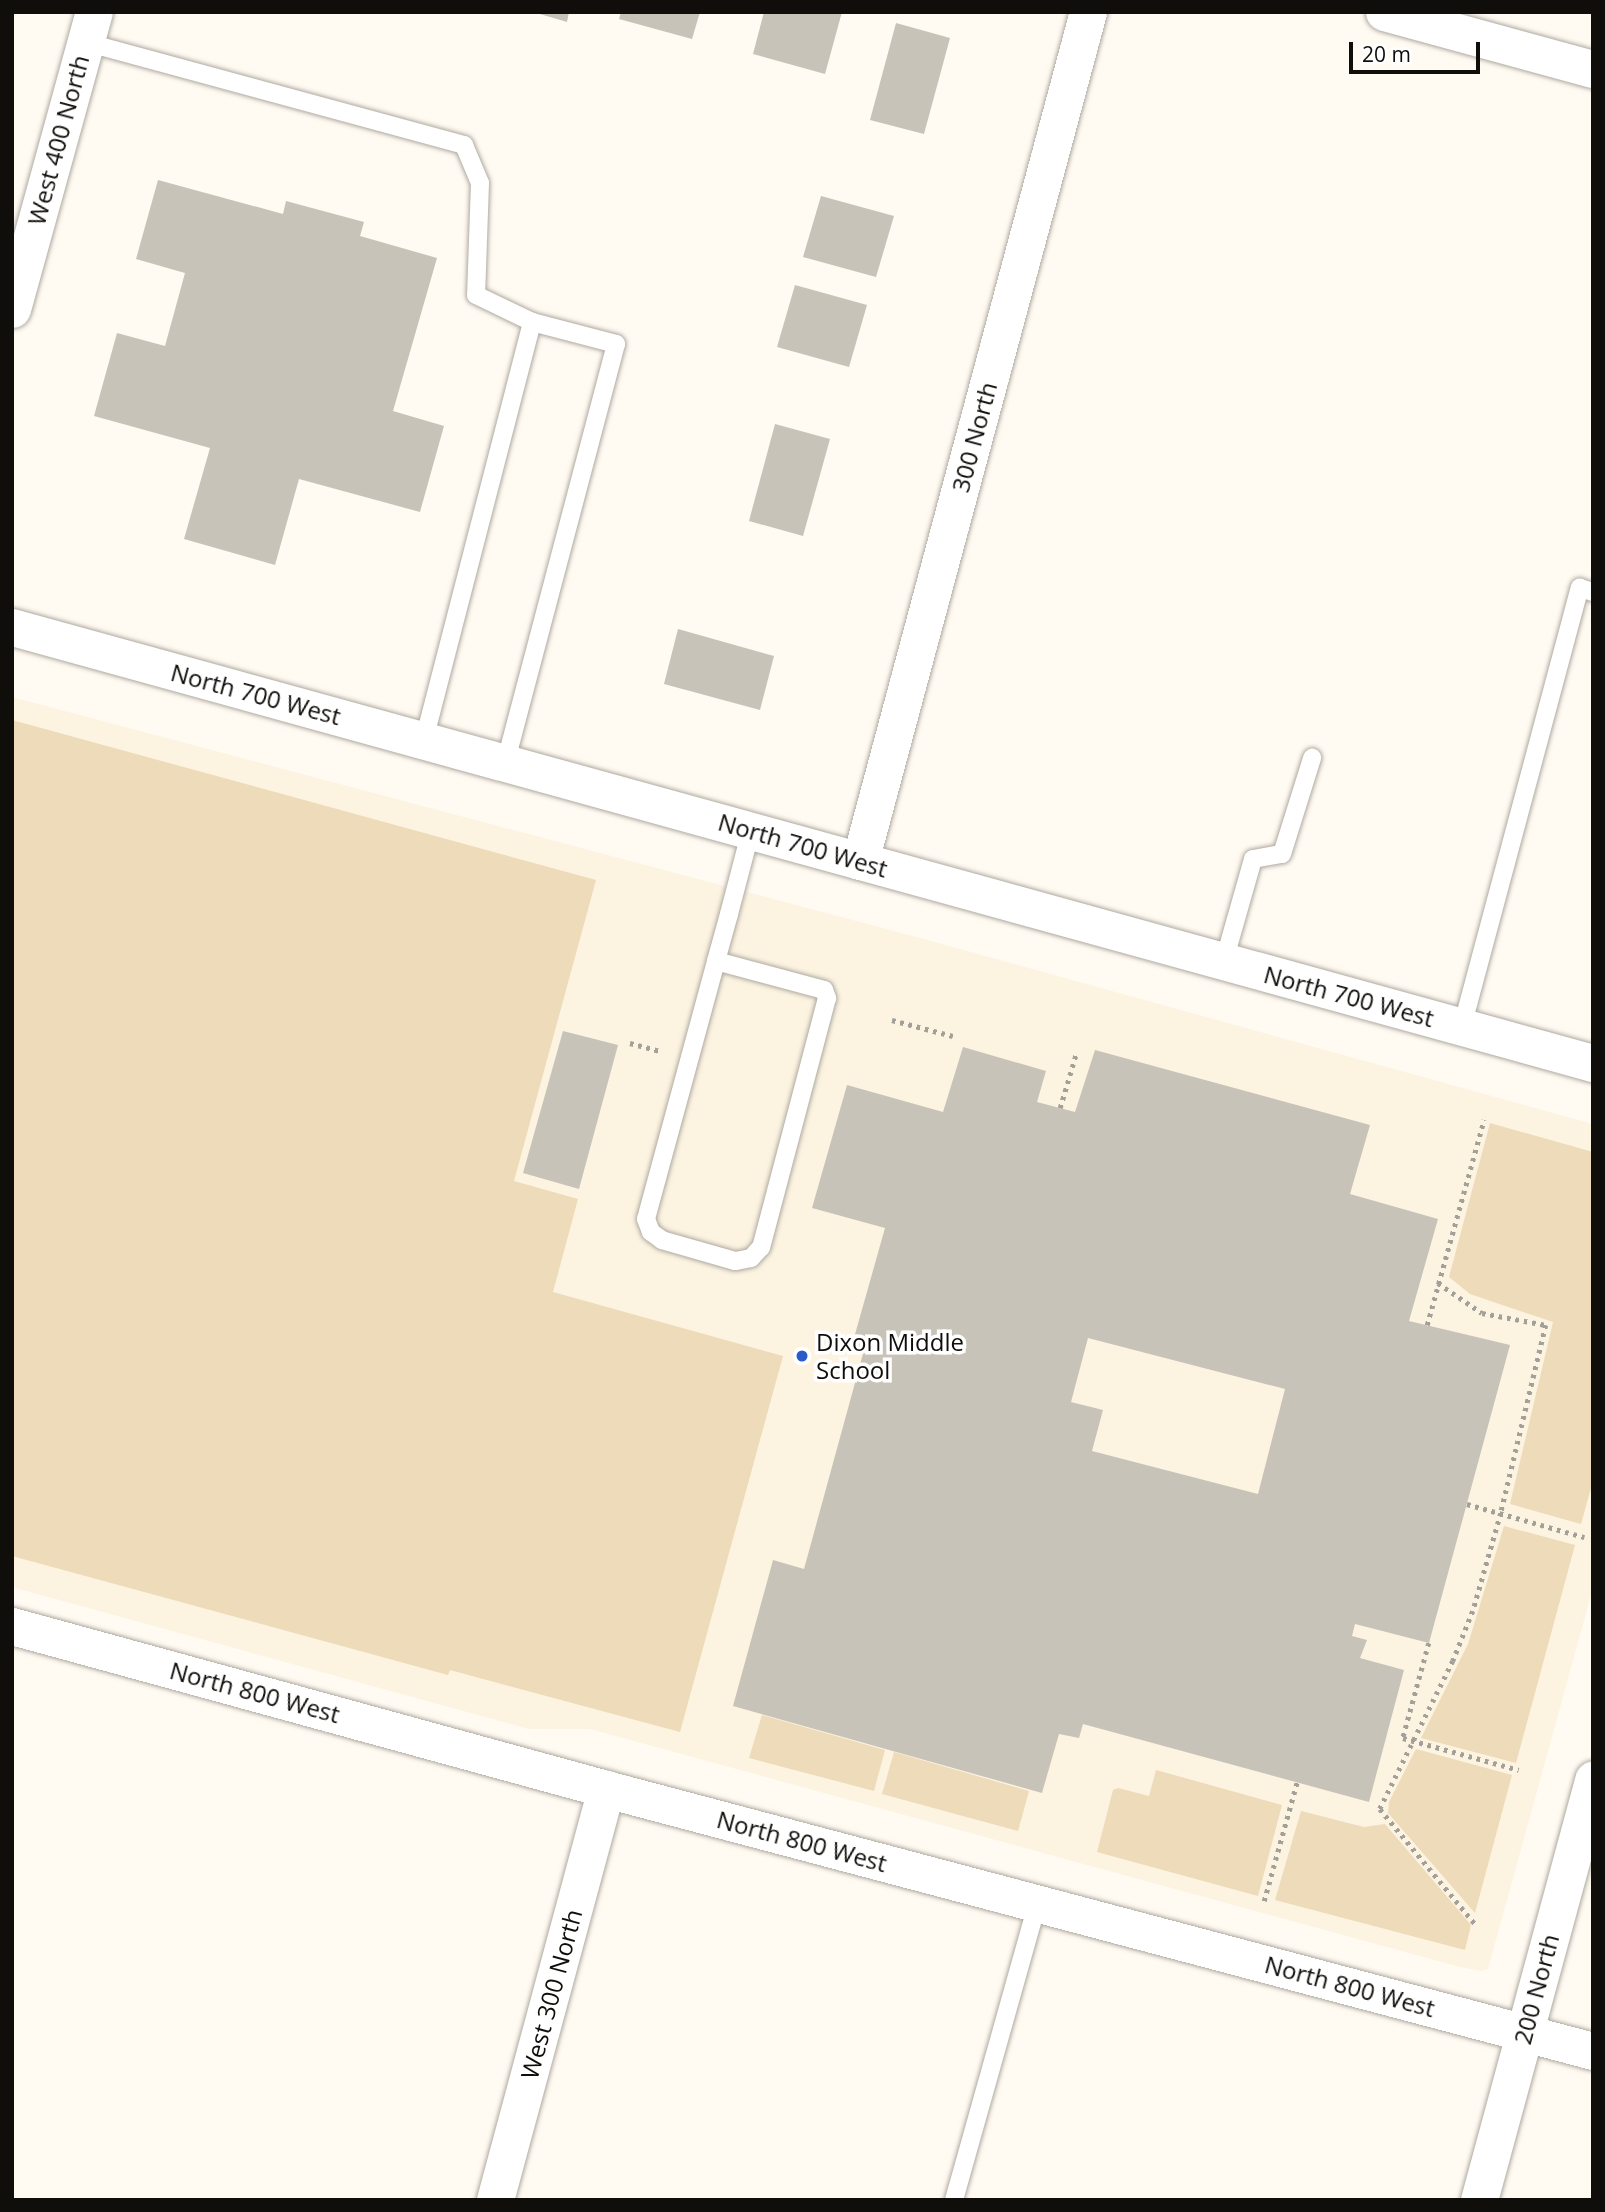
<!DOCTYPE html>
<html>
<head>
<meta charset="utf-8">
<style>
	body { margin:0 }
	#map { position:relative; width:1605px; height:2212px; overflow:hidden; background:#fffaf2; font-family:"Open Sans",sans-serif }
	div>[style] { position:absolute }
	.built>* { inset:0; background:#fcf3e1 }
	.green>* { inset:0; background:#eddbba }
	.building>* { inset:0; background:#c8c3b9 }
	.path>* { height:4.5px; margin-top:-2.25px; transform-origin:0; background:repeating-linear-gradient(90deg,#a39f99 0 3.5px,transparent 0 8.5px) }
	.roads { filter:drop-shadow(0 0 2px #afaaa0) drop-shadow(0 0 2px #afaaa0) }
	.lane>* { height:18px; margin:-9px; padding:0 9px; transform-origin:9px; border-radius:9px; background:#fff }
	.street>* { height:37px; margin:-18.5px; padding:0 18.5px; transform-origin:18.5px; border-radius:18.5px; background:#fff }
	.dots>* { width:19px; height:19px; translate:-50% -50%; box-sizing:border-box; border:4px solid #fff; border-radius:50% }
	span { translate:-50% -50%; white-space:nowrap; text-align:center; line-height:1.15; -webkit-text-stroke:7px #fff; paint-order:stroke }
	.street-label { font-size:24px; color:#100e0b }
	.poi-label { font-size:24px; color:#100e0b }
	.left { translate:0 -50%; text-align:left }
	.frame { position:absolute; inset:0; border:14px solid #100e0b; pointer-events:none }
	.scale { position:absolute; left:1349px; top:42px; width:131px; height:32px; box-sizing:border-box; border:4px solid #100e0b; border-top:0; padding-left:9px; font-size:21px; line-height:24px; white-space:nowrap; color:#100e0b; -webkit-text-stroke:5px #fff; paint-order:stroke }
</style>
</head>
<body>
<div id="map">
	<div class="built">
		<i style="clip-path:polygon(12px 697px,924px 939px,1593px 1124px,1593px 1588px,1488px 1969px,1481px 1971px,1460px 1967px,590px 1729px,529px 1729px,12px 1587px)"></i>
	</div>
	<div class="green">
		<i style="clip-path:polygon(12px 720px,596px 880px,514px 1181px,578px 1199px,553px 1292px,783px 1356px,680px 1732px,450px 1670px,448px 1675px,12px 1556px)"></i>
		<i style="clip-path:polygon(1490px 1123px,1593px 1152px,1593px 1481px,1581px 1524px,1510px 1504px,1553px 1322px,1470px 1294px,1449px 1277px)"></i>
		<i style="clip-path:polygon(1504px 1526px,1575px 1545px,1516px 1763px,1421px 1738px,1468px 1644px)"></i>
		<i style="clip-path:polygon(762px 1715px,885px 1750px,874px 1791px,749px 1758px)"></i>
		<i style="clip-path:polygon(1416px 1749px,1512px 1775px,1475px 1913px,1388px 1813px,1389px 1802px)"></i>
		<i style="clip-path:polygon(894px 1752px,1029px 1791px,1018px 1831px,882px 1794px)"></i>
		<i style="clip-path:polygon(1156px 1770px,1282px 1805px,1258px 1896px,1097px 1852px,1113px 1790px,1118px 1788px,1149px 1796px)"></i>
		<i style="clip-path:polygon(1301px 1811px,1364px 1827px,1385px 1824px,1471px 1925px,1465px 1950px,1275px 1900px)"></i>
	</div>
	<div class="building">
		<i style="clip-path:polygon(533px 12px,569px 12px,567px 22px)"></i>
		<i style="clip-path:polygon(621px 12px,700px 12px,692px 39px,619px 19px)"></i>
		<i style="clip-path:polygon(764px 12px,842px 12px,825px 74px,753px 54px)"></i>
		<i style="clip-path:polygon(896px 23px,950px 38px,924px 134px,870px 120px)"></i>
		<i style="clip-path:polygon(158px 180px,283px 214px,286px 201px,364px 222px,360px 236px,437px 258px,393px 411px,444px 426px,420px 512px,299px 479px,275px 565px,184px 539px,210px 448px,94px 416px,117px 333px,165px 346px,185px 273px,136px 259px)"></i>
		<i style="clip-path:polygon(821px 196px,894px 216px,876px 277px,803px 257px)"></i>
		<i style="clip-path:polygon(795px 285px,867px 305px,849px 367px,777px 347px)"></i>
		<i style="clip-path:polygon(775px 424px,830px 439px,803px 536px,749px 521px)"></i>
		<i style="clip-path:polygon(678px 629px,774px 656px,760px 710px,664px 684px)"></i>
		<i style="clip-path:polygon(563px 1031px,618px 1045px,579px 1189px,523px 1173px)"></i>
		<i style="clip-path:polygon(evenodd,963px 1047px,1046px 1071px,1037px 1102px,1075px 1112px,1095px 1050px,1370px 1125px,1350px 1194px,1438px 1219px,1409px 1321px,1510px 1345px,1429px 1643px,1355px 1624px,1352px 1636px,1367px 1640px,1360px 1658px,1404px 1670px,1369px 1802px,1083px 1724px,1079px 1738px,1059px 1734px,1042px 1793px,733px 1706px,773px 1560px,804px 1569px,864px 1350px,852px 1345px,885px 1228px,812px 1208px,847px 1085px,943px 1112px,963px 1047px,1088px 1338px,1285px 1389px,1258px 1494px,1092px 1451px,1103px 1410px,1071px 1402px,1088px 1338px)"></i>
	</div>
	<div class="path">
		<i style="left:892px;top:1020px;width:63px;rotate:14.7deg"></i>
		<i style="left:630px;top:1043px;width:31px;rotate:15deg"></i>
		<i style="left:1060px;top:1108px;width:56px;rotate:-73.5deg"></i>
		<i style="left:1438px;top:1283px;width:53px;rotate:34.3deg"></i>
		<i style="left:1482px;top:1313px;width:65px;rotate:10.6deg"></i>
		<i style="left:1546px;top:1325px;width:193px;rotate:103.5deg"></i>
		<i style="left:1501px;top:1513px;width:102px;rotate:105.9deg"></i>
		<i style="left:1473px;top:1611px;width:54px;rotate:111.8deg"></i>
		<i style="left:1453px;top:1661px;width:165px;rotate:116.3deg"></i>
		<i style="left:1380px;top:1809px;width:151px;rotate:50.4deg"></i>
		<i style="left:1427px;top:1325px;width:213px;rotate:-74.5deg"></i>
		<i style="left:1467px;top:1504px;width:122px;rotate:15.8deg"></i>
		<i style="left:1429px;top:1643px;width:98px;rotate:105.3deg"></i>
		<i style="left:1403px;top:1738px;width:120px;rotate:15.4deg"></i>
		<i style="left:1264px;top:1901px;width:123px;rotate:-74.5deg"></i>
	</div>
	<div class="roads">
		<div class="lane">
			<i style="left:85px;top:42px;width:393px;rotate:15.2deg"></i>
			<i style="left:464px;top:145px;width:41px;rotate:67.2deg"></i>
			<i style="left:480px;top:183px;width:112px;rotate:92deg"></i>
			<i style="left:476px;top:295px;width:62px;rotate:25.7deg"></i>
			<i style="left:424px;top:740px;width:432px;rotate:-75.5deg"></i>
			<i style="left:532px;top:322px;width:87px;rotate:14.7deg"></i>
			<i style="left:616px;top:344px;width:433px;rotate:104.8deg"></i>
			<i style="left:716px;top:961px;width:112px;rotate:15deg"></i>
			<i style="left:824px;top:990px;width:9px;rotate:69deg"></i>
			<i style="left:827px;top:998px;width:258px;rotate:104.8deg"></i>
			<i style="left:761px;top:1247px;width:15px;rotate:132deg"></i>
			<i style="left:751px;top:1258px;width:16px;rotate:169deg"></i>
			<i style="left:735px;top:1261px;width:76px;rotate:-164deg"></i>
			<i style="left:662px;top:1240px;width:14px;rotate:-144deg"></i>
			<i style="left:651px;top:1232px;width:14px;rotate:-111deg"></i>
			<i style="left:646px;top:1219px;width:267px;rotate:-74.8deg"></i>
			<i style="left:716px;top:961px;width:49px;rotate:-74.5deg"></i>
			<i style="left:729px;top:914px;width:87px;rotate:-75.3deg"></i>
			<i style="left:1224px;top:961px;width:106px;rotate:-74.1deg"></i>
			<i style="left:1253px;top:859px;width:29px;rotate:-10deg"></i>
			<i style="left:1282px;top:854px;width:101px;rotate:-72.6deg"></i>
			<i style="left:1462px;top:1027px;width:455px;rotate:-75deg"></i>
			<i style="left:1580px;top:588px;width:14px;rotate:17deg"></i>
			<i style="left:954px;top:2200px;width:307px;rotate:-74.3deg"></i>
		</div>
		<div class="street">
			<i style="left:1384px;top:12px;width:217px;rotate:15.3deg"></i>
			<i style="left:12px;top:309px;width:308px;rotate:-74.6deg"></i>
			<i style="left:12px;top:627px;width:1640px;rotate:15.42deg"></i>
			<i style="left:860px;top:861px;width:879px;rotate:-74.97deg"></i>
			<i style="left:12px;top:1626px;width:616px;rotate:15.34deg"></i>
			<i style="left:606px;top:1789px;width:1021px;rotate:14.87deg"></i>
			<i style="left:495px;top:2200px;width:426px;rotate:-74.9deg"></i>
			<i style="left:1479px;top:2200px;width:436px;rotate:-74.8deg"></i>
		</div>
	</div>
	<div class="dots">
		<i style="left:802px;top:1356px;background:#2b5ac9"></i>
	</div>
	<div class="street-label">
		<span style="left:58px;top:140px;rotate:-75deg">West 400 North</span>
		<span style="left:974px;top:437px;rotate:-75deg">300 North</span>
		<span style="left:256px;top:694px;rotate:15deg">North 700 West</span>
		<span style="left:803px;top:845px;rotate:16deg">North 700 West</span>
		<span style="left:1349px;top:996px;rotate:15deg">North 700 West</span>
		<span style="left:255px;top:1692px;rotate:15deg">North 800 West</span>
		<span style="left:802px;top:1841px;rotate:15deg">North 800 West</span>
		<span style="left:1350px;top:1986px;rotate:15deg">North 800 West</span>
		<span style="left:1536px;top:1989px;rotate:-75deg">200 North</span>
		<span style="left:551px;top:1994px;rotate:-75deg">West 300 North</span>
	</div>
	<div class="poi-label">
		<span class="left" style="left:816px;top:1356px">Dixon Middle<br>School</span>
	</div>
	<div class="frame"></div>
	<div class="scale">20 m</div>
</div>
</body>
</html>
